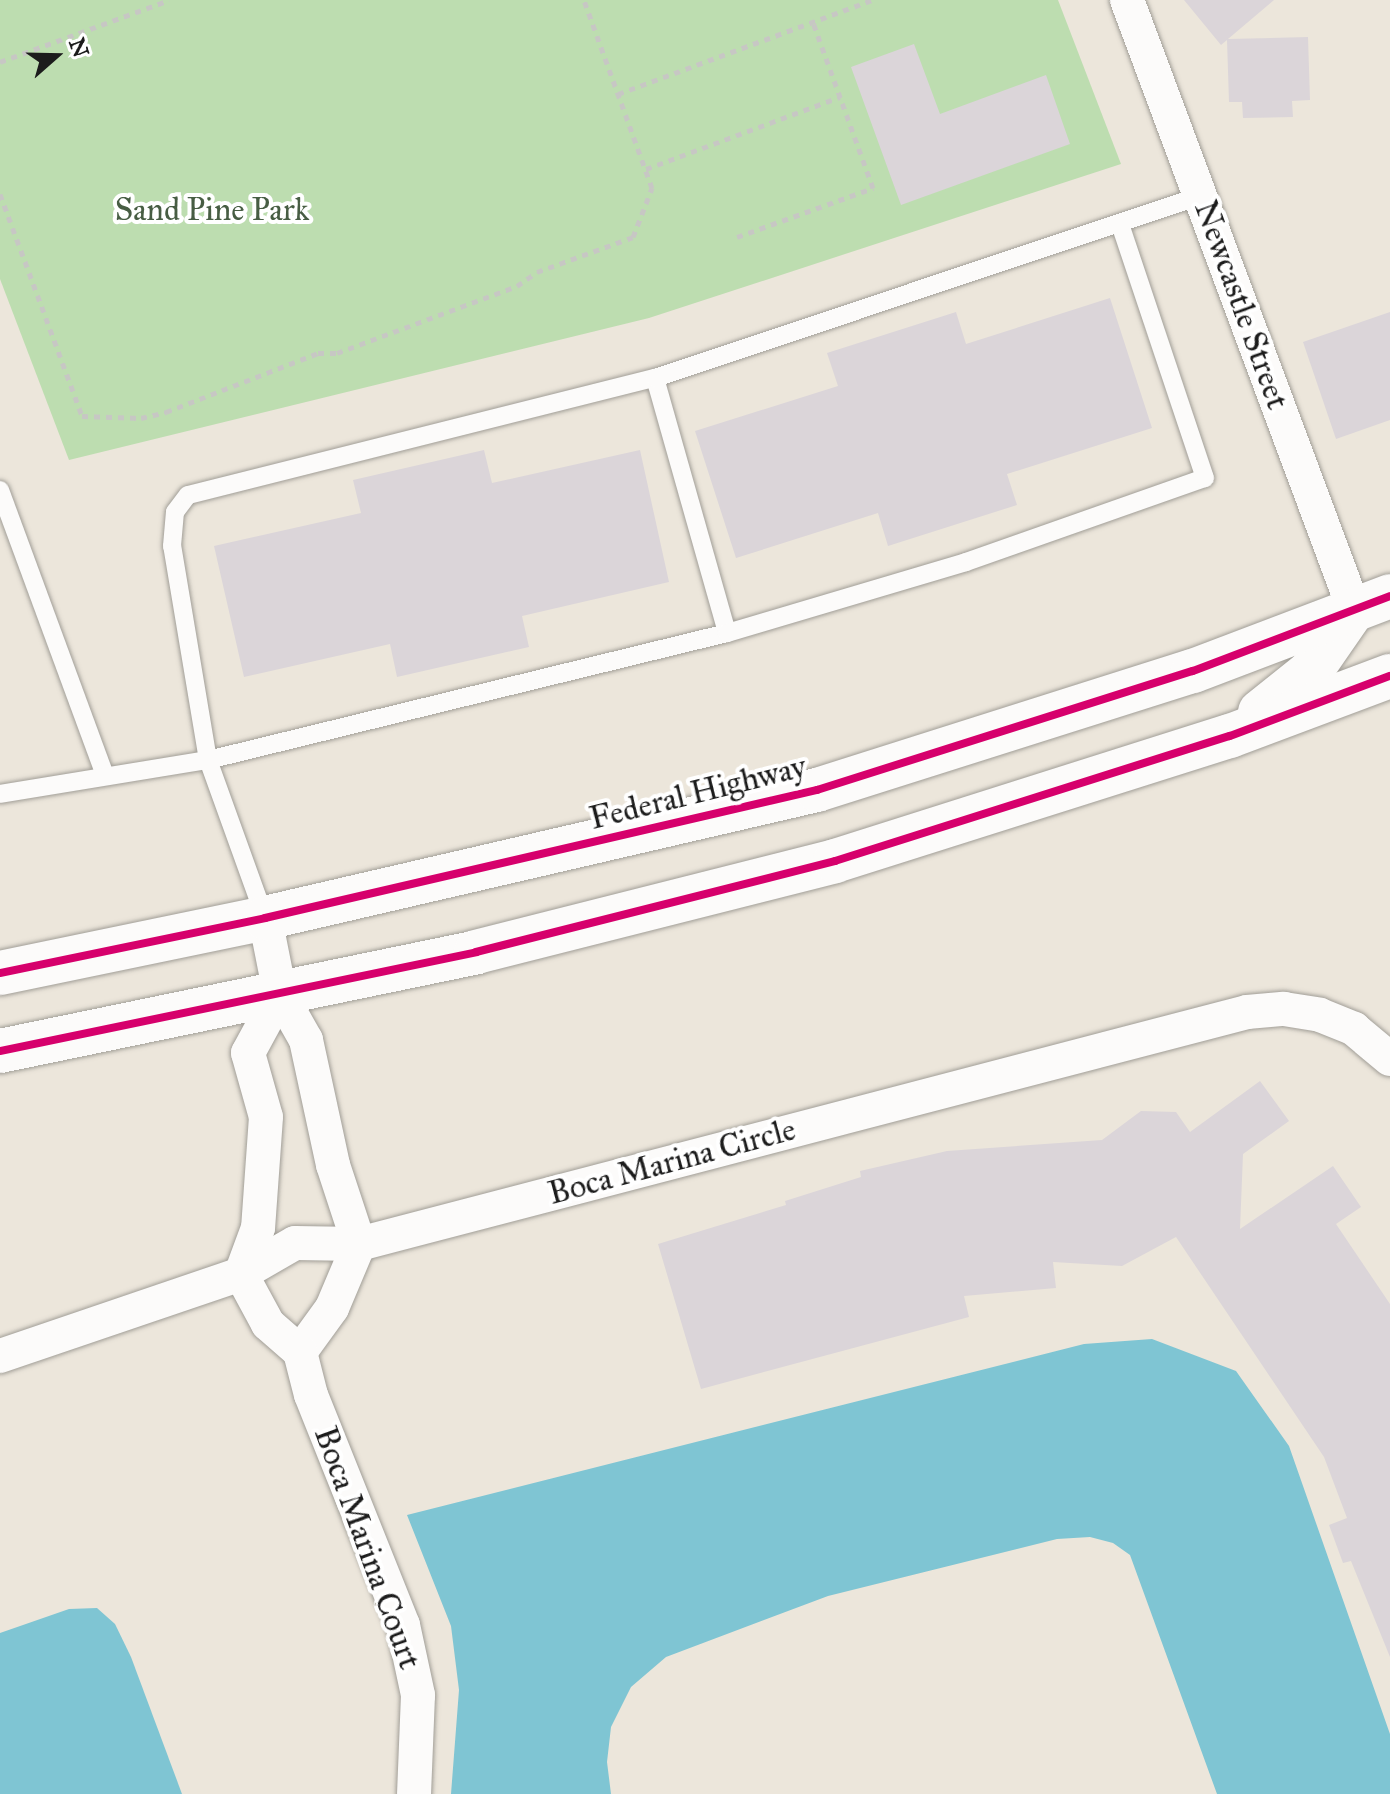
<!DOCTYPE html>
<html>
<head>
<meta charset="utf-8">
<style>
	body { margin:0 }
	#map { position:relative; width:1390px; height:1794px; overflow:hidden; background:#ece6db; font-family:"IM FELL Great Primer",serif }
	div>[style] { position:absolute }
	.green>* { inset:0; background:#bdddb0 }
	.water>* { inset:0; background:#7fc5d3 }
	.building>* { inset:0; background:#dbd5d9 }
	.path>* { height:5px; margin-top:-2.5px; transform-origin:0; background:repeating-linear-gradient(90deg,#c7c7c4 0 6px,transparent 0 12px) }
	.roads { filter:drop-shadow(0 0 2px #a19e97) drop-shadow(0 0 2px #a19e97) }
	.service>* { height:18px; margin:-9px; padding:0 9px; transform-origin:9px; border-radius:9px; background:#fcfbfa }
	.minor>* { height:34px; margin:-17px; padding:0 17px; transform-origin:17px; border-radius:17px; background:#fcfbfa }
	.primary>* { height:44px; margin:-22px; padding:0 22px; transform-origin:22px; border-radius:22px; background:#fcfbfa }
	.cycleway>* { height:8px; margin:-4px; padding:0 4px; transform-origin:4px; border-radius:4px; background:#d6006c }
	span { translate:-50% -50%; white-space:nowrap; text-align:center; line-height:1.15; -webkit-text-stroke:8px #fff; paint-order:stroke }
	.park-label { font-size:32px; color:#475d43 }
	.street-label { font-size:32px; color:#1c1c1c }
	.north { position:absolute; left:16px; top:16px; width:80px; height:80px; -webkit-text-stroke:6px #fff; paint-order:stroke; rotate:70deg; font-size:22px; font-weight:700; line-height:32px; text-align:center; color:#1c1c1c }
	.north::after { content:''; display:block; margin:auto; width:28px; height:36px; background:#1c1c1c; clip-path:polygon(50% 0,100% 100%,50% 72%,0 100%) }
</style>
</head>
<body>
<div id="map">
	<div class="green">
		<i style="clip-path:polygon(0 0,1058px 0,1121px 164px,649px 318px,69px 460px,0 279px)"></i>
	</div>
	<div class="water">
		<i style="clip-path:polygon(1152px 1339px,1236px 1371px,1289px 1446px,1390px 1734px,1390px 1794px,1217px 1794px,1130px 1555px,1113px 1543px,1090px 1537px,1057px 1539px,828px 1596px,666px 1657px,631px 1687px,611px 1727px,607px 1762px,611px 1794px,451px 1794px,459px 1690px,451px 1626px,407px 1515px,1084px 1344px)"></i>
		<i style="clip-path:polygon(97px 1608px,115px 1624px,131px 1657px,182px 1794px,0 1794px,0 1633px,69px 1609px)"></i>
	</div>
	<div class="building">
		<i style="clip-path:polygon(1184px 0,1274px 0,1228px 39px,1308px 37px,1310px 100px,1292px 101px,1293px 117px,1243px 118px,1242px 102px,1229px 102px,1227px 40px,1221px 45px)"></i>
		<i style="clip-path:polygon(914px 44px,940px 114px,1046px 75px,1070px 144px,901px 205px,851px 67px)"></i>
		<i style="clip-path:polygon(1110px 298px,1152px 428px,1007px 474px,1017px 505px,888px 546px,878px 513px,736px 558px,695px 431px,838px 386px,827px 353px,956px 312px,966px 344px)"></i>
		<i style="clip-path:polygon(1390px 312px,1390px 420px,1336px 439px,1303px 342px)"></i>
		<i style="clip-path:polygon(484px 450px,492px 483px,640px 450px,669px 582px,522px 616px,529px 647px,397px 677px,390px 644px,244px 677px,214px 546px,361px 513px,353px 480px)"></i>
		<i style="clip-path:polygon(1260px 1081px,1289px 1121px,1243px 1154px,1240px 1229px,1333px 1166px,1361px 1207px,1336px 1224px,1390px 1304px,1390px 1657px,1351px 1561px,1343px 1563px,1329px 1525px,1347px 1518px,1324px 1457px,1176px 1237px,1122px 1266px,1053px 1262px,1056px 1288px,964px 1296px,969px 1317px,701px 1389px,658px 1244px,786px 1205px,785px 1201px,861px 1177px,860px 1171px,947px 1151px,1102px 1140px,1141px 1111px,1176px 1112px,1190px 1132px)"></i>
	</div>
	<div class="path">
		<i style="left:0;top:62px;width:180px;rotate:-20.1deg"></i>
		<i style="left:618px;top:94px;width:271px;rotate:-20.3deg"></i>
		<i style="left:646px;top:169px;width:207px;rotate:-20.4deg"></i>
		<i style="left:0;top:194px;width:237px;rotate:69.7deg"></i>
		<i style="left:82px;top:416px;width:59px;rotate:1.9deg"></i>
		<i style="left:141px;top:418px;width:26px;rotate:-13deg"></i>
		<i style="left:166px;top:412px;width:163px;rotate:-21.2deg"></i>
		<i style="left:318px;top:353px;width:19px"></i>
		<i style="left:337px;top:353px;width:192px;rotate:-20.4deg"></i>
		<i style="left:517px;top:286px;width:24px;rotate:-35deg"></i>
		<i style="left:537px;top:272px;width:102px;rotate:-20deg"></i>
		<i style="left:633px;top:237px;width:53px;rotate:-68.8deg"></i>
		<i style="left:652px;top:188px;width:200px;rotate:-109.9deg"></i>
		<i style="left:737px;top:237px;width:145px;rotate:-19.8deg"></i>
		<i style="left:873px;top:188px;width:177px;rotate:-109.9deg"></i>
	</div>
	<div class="roads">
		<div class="service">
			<i style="left:655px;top:378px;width:265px;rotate:74.2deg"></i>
			<i style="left:0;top:490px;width:304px;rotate:69.8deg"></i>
			<i style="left:0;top:794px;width:211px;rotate:-9.3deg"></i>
			<i style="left:208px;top:760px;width:534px;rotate:-13.75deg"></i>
			<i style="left:727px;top:633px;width:249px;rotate:-16.5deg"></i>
			<i style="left:966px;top:562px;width:253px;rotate:-19.4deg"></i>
			<i style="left:1205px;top:478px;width:268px;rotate:-108.5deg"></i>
			<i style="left:265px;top:918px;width:168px;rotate:-109.8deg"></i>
			<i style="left:208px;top:760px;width:217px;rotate:-99.5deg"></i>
			<i style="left:172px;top:546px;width:34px;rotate:-85deg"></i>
			<i style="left:175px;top:512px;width:21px;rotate:-53deg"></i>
			<i style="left:188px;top:495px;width:481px;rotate:-14.1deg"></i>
			<i style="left:655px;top:378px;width:575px;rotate:-18.47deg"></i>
		</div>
		<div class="minor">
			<i style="left:1127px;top:0;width:650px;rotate:69.56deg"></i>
			<i style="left:265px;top:918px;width:77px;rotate:78.8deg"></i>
			<i style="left:280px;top:994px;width:53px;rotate:60.5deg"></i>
			<i style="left:306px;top:1040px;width:128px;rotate:77.8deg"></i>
			<i style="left:333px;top:1165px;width:83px;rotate:71.8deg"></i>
			<i style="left:359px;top:1244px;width:69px;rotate:112.9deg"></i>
			<i style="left:332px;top:1308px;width:54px;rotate:126deg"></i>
			<i style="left:280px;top:994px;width:67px;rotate:118.5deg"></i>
			<i style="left:248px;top:1053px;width:66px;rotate:74.3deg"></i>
			<i style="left:266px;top:1117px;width:111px;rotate:94.1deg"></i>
			<i style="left:258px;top:1228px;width:49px;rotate:110.3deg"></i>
			<i style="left:241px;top:1274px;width:57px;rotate:61.6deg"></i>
			<i style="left:268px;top:1324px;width:43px;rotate:41.2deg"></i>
			<i style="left:300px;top:1352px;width:44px;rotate:75.7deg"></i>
			<i style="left:311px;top:1395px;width:248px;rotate:68.2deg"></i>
			<i style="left:403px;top:1625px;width:72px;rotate:77.9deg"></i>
			<i style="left:418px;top:1695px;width:99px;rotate:92.3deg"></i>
			<i style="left:0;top:1356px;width:255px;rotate:-18.8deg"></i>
			<i style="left:241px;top:1274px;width:62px;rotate:-29.9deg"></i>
			<i style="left:295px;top:1243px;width:64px;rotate:0.9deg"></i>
			<i style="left:359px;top:1244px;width:918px;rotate:-14.64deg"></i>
			<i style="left:1247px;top:1012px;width:37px;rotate:-5deg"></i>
			<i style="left:1284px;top:1009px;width:36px;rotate:9deg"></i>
			<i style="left:1320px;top:1015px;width:37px;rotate:22deg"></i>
			<i style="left:1354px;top:1029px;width:47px;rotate:39.8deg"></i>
		</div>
		<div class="primary">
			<i style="left:1260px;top:712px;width:65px;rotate:-38.8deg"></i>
			<i style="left:1311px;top:671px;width:75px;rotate:-55.3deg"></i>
			<i style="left:0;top:973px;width:271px;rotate:-11.7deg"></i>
			<i style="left:265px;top:918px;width:567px;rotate:-13.06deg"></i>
			<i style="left:817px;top:790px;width:394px;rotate:-17.6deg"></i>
			<i style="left:1193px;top:671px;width:211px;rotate:-20.8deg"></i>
			<i style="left:0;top:1051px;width:486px;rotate:-11.7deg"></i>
			<i style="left:476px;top:952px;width:370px;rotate:-14.2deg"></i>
			<i style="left:835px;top:861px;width:414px;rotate:-17.6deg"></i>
			<i style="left:1230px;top:736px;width:171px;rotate:-20.6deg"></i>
		</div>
	</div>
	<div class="cycleway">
		<i style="left:0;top:973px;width:271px;rotate:-11.7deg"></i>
		<i style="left:265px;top:918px;width:567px;rotate:-13.06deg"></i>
		<i style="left:817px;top:790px;width:394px;rotate:-17.6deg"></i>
		<i style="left:1193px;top:671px;width:211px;rotate:-20.8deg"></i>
		<i style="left:0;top:1051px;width:486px;rotate:-11.7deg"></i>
		<i style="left:476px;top:952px;width:370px;rotate:-14.2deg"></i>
		<i style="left:835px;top:861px;width:414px;rotate:-17.6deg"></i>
		<i style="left:1230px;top:736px;width:171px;rotate:-20.6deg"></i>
	</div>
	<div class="park-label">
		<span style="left:212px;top:210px">Sand Pine Park</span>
	</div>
	<div class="street-label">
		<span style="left:1241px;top:305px;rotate:70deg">Newcastle Street</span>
		<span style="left:698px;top:793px;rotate:-14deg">Federal Highway</span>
		<span style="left:672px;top:1162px;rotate:-15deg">Boca Marina Circle</span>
		<span style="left:367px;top:1548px;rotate:70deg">Boca Marina Court</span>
	</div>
	<div class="north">N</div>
</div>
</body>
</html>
